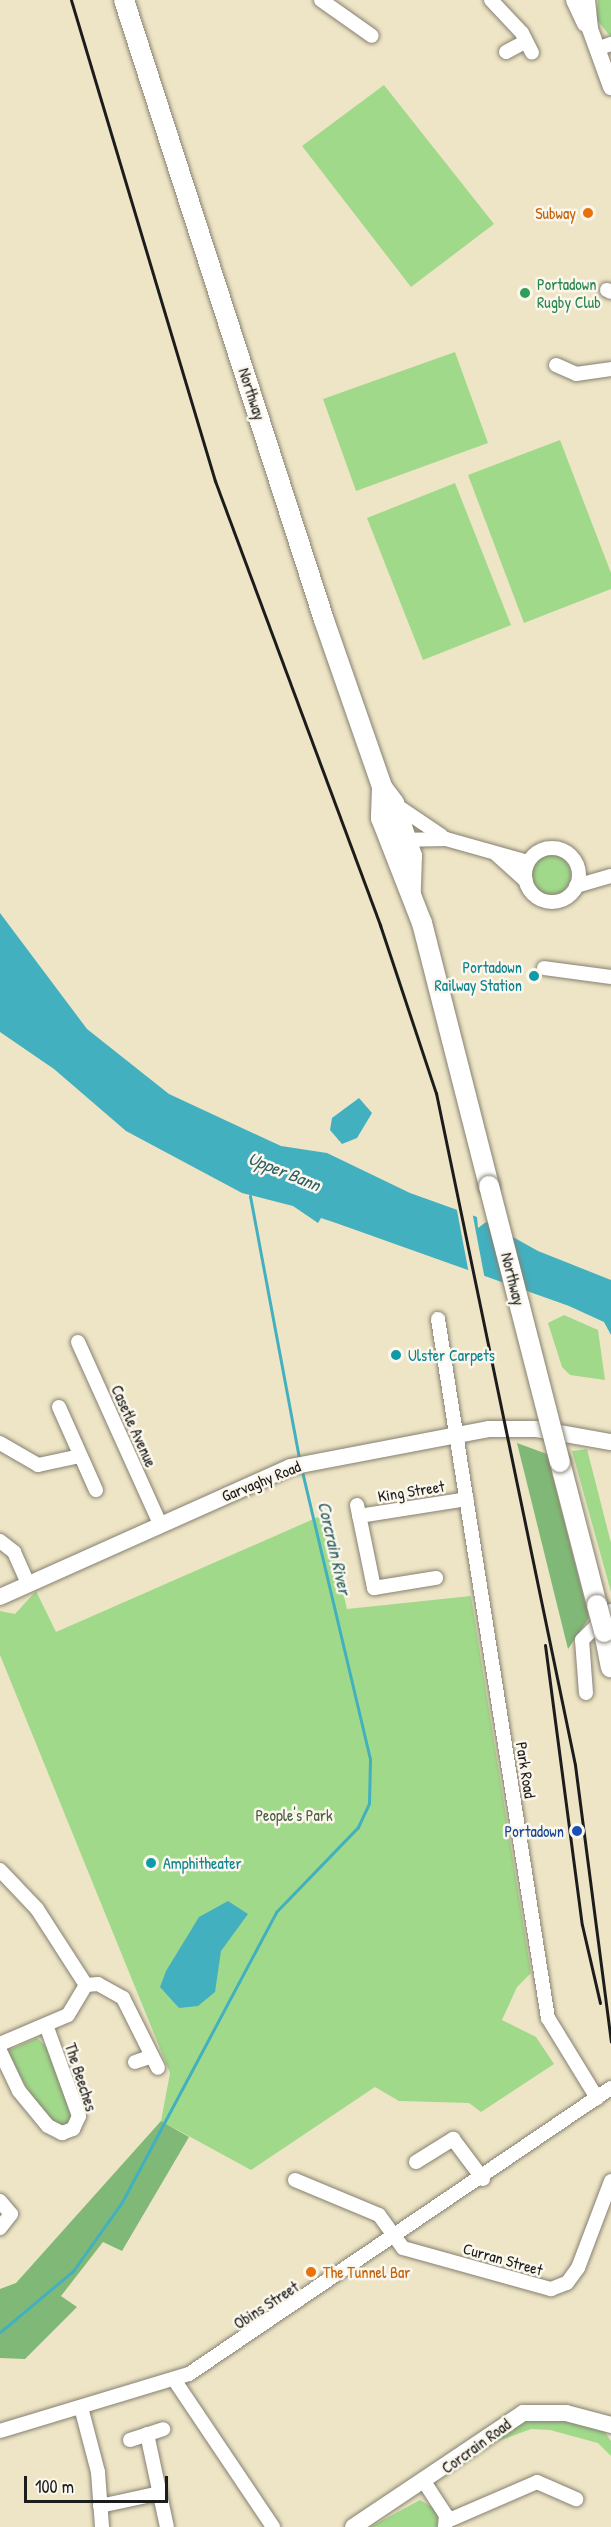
<!DOCTYPE html>
<html>
<head>
<meta charset="utf-8">
<style>
	body { margin:0 }
	#map { position:relative; width:611px; height:2527px; overflow:hidden; background:#eee5c6; font-family:"Patrick Hand",sans-serif }
	div>[style] { position:absolute }
	.green>* { inset:0; background:#a1d98b }
	.round { border-radius:50% }
	.forest>* { inset:0; background:#80b977 }
	.water>* { inset:0; background:#42b0bf }
	.pier>* { inset:0; background:#eee5c6 }
	.stream>* { height:3px; margin:-1.5px; padding:0 1.5px; transform-origin:1.5px; border-radius:1.5px; background:#42b0bf }
	.roads { filter:drop-shadow(0 0 2px #858071) drop-shadow(0 0 2px #858071) }
	.minor>* { height:14px; margin:-7px; padding:0 7px; transform-origin:7px; border-radius:7px; background:#fff }
	.minor>.ring { margin:-7px; padding:0; box-sizing:content-box; background:none; border:14px solid #fff; border-radius:50% }
	.major>* { height:16px; margin:-8px; padding:0 8px; transform-origin:8px; border-radius:8px; background:#fff }
	.highway>* { height:20px; margin:-10px; padding:0 10px; transform-origin:10px; border-radius:10px; background:#fff }
	.rail>* { height:3px; margin:-1.5px; padding:0 1.5px; transform-origin:1.5px; border-radius:1.5px; background:#1c1c1c }
	.bridges { filter:drop-shadow(0 0 2px #858071) drop-shadow(0 0 2px #858071) }
	.highway-bridge>* { height:20px; margin:-10px; padding:0 10px; transform-origin:10px; border-radius:10px; background:#fff }
	.dots>* { width:16px; height:16px; translate:-50% -50%; box-sizing:border-box; border:3px solid #fbf7ec; border-radius:50% }
	span { translate:-50% -50%; white-space:nowrap; text-align:center; line-height:1.15; -webkit-text-stroke:5px #fbf7ec; paint-order:stroke }
	.food-label { font-size:16px; color:#c56008 }
	.right { translate:-100% -50%; text-align:right }
	.left { translate:0 -50%; text-align:left }
	.leisure-label { font-size:16px; color:#27864d }
	.street-label { font-size:16px; color:#1c1c1c }
	.culture-label { font-size:16px; color:#0d838f }
	.park-label { font-size:16px; color:#4b5e43 }
	.transit-label { font-size:16px; color:#164399 }
	.water-label { font-size:18px; color:#2d5f65; font-style:italic }
	.scale { position:absolute; left:24px; top:2476px; width:144px; height:27px; box-sizing:border-box; border:3px solid #1c1c1c; border-top:0; padding-left:8px; font-size:18px; line-height:21px; white-space:nowrap; color:#1c1c1c; -webkit-text-stroke:4px #fbf7ec; paint-order:stroke }
</style>
</head>
<body>
<div id="map">
	<div class="green">
		<i style="clip-path:polygon(598px 0,611px 0,611px 37px,596px 19px)"></i>
		<i style="clip-path:polygon(384px 85px,494px 224px,411px 287px,302px 146px)"></i>
		<i style="clip-path:polygon(455px 352px,488px 443px,356px 491px,323px 399px)"></i>
		<i style="clip-path:polygon(560px 440px,611px 573px,611px 589px,524px 623px,468px 475px)"></i>
		<i style="clip-path:polygon(455px 483px,511px 625px,423px 660px,367px 518px)"></i>
		<i class="round" style="left:531px;top:855px;width:40px;height:40px"></i>
		<i style="clip-path:polygon(564px 1315px,598px 1330px,605px 1380px,570px 1375px,562px 1367px,548px 1323px)"></i>
		<i style="clip-path:polygon(587px 1449px,611px 1543px,611px 1592px,572px 1451px)"></i>
		<i style="clip-path:polygon(325px 1514px,347px 1609px,471px 1596px,531px 1973px,517px 1987px,502px 2020px,536px 2037px,554px 2064px,481px 2112px,469px 2103px,399px 2101px,375px 2087px,251px 2170px,161px 2121px,170px 2073px,0 1655px,0 1611px,15px 1614px,36px 1591px,56px 1632px)"></i>
		<i style="clip-path:polygon(37px 2038px,51px 2051px,75px 2118px,71px 2127px,59px 2128px,48px 2120px,9px 2060px,9px 2050px)"></i>
		<i style="clip-path:polygon(546px 2414px,604px 2431px,611px 2441px,611px 2456px,598px 2443px,550px 2430px,531px 2429px,482px 2447px,522px 2417px)"></i>
		<i style="clip-path:polygon(420px 2500px,438px 2511px,437px 2527px,370px 2527px)"></i>
	</div>
	<div class="forest">
		<i style="clip-path:polygon(517px 1443px,547px 1454px,589px 1618px,568px 1649px)"></i>
		<i style="clip-path:polygon(161px 2121px,189px 2137px,122px 2251px,103px 2242px,61px 2296px,77px 2307px,25px 2359px,0 2358px,0 2289px,16px 2283px)"></i>
	</div>
	<div class="water">
		<i style="clip-path:polygon(0 913px,87px 1029px,169px 1094px,281px 1146px,327px 1153px,410px 1193px,477px 1217px,478px 1228px,486px 1222px,538px 1251px,611px 1280px,611px 1335px,604px 1322px,569px 1306px,336px 1223px,321px 1218px,318px 1223px,293px 1206px,242px 1193px,126px 1131px,54px 1069px,0 1032px)"></i>
		<i style="clip-path:polygon(359px 1098px,372px 1113px,357px 1138px,342px 1144px,330px 1130px,332px 1118px)"></i>
		<i style="clip-path:polygon(228px 1901px,248px 1914px,221px 1951px,215px 1992px,198px 2006px,179px 2008px,160px 1987px,166px 1971px,199px 1917px)"></i>
	</div>
	<div class="pier">
		<i style="clip-path:polygon(456px 1205px,472px 1211px,485px 1280px,469px 1274px)"></i>
	</div>
	<div class="stream">
		<i style="left:250px;top:1196px;width:268px;rotate:79.4deg"></i>
		<i style="left:0;top:2332px;width:95px;rotate:-39.9deg"></i>
		<i style="left:73px;top:2271px;width:85px;rotate:-54.6deg"></i>
		<i style="left:122px;top:2202px;width:328px;rotate:-62deg"></i>
		<i style="left:276px;top:1912px;width:118px;rotate:-46deg"></i>
		<i style="left:358px;top:1827px;width:26px;rotate:-65deg"></i>
		<i style="left:369px;top:1803px;width:44px;rotate:-88.7deg"></i>
		<i style="left:370px;top:1759px;width:296px;rotate:-103.3deg"></i>
	</div>
	<div class="roads">
		<div class="minor">
			<i style="left:321px;top:0;width:62px;rotate:35.2deg"></i>
			<i style="left:491px;top:0;width:45px;rotate:46.8deg"></i>
			<i style="left:522px;top:33px;width:22px;rotate:63deg"></i>
			<i style="left:597px;top:49px;width:15px;rotate:-20deg"></i>
			<i style="left:506px;top:52px;width:21px;rotate:-28deg"></i>
			<i style="left:607px;top:290px;width:4px;rotate:27deg"></i>
			<i style="left:556px;top:365px;width:22px;rotate:24deg"></i>
			<i style="left:576px;top:374px;width:35px;rotate:-8deg"></i>
			<i style="left:396px;top:805px;width:55px;rotate:34deg"></i>
			<i style="left:399px;top:840px;width:47px;rotate:-1.2deg"></i>
			<i style="left:446px;top:839px;width:85px;rotate:15.7deg"></i>
			<i class="ring" style="left:525px;top:848px;width:40px;height:40px"></i>
			<i style="left:496px;top:854px;width:40px;rotate:42deg"></i>
			<i style="left:576px;top:886px;width:36px;rotate:-16deg"></i>
			<i style="left:544px;top:968px;width:68px;rotate:7.7deg"></i>
			<i style="left:438px;top:1319px;width:708px;rotate:81.06deg"></i>
			<i style="left:548px;top:2018px;width:94px;rotate:58.5deg"></i>
			<i style="left:78px;top:1342px;width:200px;rotate:65.7deg"></i>
			<i style="left:59px;top:1407px;width:91px;rotate:66deg"></i>
			<i style="left:0;top:1443px;width:44px;rotate:30.1deg"></i>
			<i style="left:38px;top:1465px;width:43px;rotate:-12.1deg"></i>
			<i style="left:357px;top:1505px;width:85px;rotate:78.4deg"></i>
			<i style="left:374px;top:1588px;width:63px;rotate:-9.2deg"></i>
			<i style="left:359px;top:1516px;width:109px;rotate:-8.9deg"></i>
			<i style="left:0;top:1541px;width:18px;rotate:38deg"></i>
			<i style="left:14px;top:1552px;width:35px;rotate:66deg"></i>
			<i style="left:586px;top:1693px;width:53px;rotate:-94.3deg"></i>
			<i style="left:582px;top:1640px;width:41px;rotate:-45deg"></i>
			<i style="left:0;top:1870px;width:54px;rotate:46.5deg"></i>
			<i style="left:37px;top:1909px;width:90px;rotate:57.2deg"></i>
			<i style="left:86px;top:1985px;width:35px;rotate:121deg"></i>
			<i style="left:68px;top:2015px;width:74px;rotate:156.9deg"></i>
			<i style="left:86px;top:1985px;width:12px;rotate:-5deg"></i>
			<i style="left:98px;top:1984px;width:29px;rotate:29deg"></i>
			<i style="left:123px;top:1998px;width:78px;rotate:63.4deg"></i>
			<i style="left:0;top:2051px;width:44px;rotate:64.6deg"></i>
			<i style="left:19px;top:2091px;width:45px;rotate:50.4deg"></i>
			<i style="left:48px;top:2126px;width:16px;rotate:27deg"></i>
			<i style="left:62px;top:2133px;width:12px;rotate:-20deg"></i>
			<i style="left:73px;top:2129px;width:14px;rotate:-65deg"></i>
			<i style="left:79px;top:2116px;width:97px;rotate:-109.9deg"></i>
			<i style="left:135px;top:2062px;width:18px;rotate:-19deg"></i>
			<i style="left:416px;top:2162px;width:44px;rotate:-31.9deg"></i>
			<i style="left:453px;top:2139px;width:50px;rotate:53.1deg"></i>
			<i style="left:295px;top:2180px;width:91px;rotate:22.6deg"></i>
			<i style="left:379px;top:2215px;width:41px;rotate:54deg"></i>
			<i style="left:403px;top:2248px;width:154px;rotate:15.5deg"></i>
			<i style="left:551px;top:2289px;width:17px;rotate:-21deg"></i>
			<i style="left:567px;top:2283px;width:19px;rotate:-54deg"></i>
			<i style="left:578px;top:2268px;width:93px;rotate:-69.2deg"></i>
			<i style="left:0;top:2201px;width:17px;rotate:50deg"></i>
			<i style="left:11px;top:2214px;width:18px;rotate:128deg"></i>
			<i style="left:175px;top:2381px;width:176px;rotate:56.1deg"></i>
			<i style="left:82px;top:2411px;width:63px;rotate:75.3deg"></i>
			<i style="left:98px;top:2472px;width:55px;rotate:85.8deg"></i>
			<i style="left:0;top:2431px;width:197px;rotate:-16.8deg"></i>
			<i style="left:189px;top:2374px;width:510px;rotate:-34.13deg"></i>
			<i style="left:147px;top:2434px;width:95px;rotate:77.9deg"></i>
			<i style="left:130px;top:2440px;width:35px;rotate:-18deg"></i>
			<i style="left:425px;top:2483px;width:38px;rotate:57deg"></i>
			<i style="left:446px;top:2515px;width:12px;rotate:95deg"></i>
			<i style="left:100px;top:2506px;width:61px;rotate:-12.2deg"></i>
			<i style="left:447px;top:2521px;width:98px;rotate:-23.4deg"></i>
			<i style="left:537px;top:2482px;width:43px;rotate:23.6deg"></i>
		</div>
		<div class="major">
			<i style="left:574px;top:0;width:26px;rotate:65deg"></i>
			<i style="left:587px;top:0;width:29px;rotate:84deg"></i>
			<i style="left:590px;top:29px;width:62px;rotate:70.1deg"></i>
			<i style="left:0;top:1597px;width:318px;rotate:-24.1deg"></i>
			<i style="left:290px;top:1467px;width:203px;rotate:-10.8deg"></i>
			<i style="left:489px;top:1429px;width:48px"></i>
			<i style="left:537px;top:1429px;width:75px;rotate:10deg"></i>
			<i style="left:353px;top:2527px;width:205px;rotate:-33.8deg"></i>
			<i style="left:523px;top:2413px;width:43px"></i>
			<i style="left:566px;top:2413px;width:47px;rotate:14.9deg"></i>
		</div>
		<div class="highway">
			<i style="left:124px;top:0;width:651px;rotate:72.12deg"></i>
			<i style="left:324px;top:620px;width:177px;rotate:70.8deg"></i>
			<i style="left:382px;top:787px;width:20px;rotate:53deg"></i>
			<i style="left:394px;top:803px;width:56px;rotate:71.2deg"></i>
			<i style="left:412px;top:856px;width:36px;rotate:92deg"></i>
			<i style="left:382px;top:787px;width:31px;rotate:92deg"></i>
			<i style="left:381px;top:818px;width:113px;rotate:68.7deg"></i>
			<i style="left:422px;top:923px;width:271px;rotate:75.7deg"></i>
			<i style="left:560px;top:1462px;width:148px;rotate:75.5deg"></i>
			<i style="left:604px;top:1632px;width:36px;rotate:79deg"></i>
		</div>
	</div>
	<div class="rail">
		<i style="left:71px;top:0;width:502px;rotate:73.33deg"></i>
		<i style="left:215px;top:481px;width:474px;rotate:69.6deg"></i>
		<i style="left:380px;top:925px;width:177px;rotate:71.6deg"></i>
		<i style="left:436px;top:1093px;width:686px;rotate:78.31deg"></i>
		<i style="left:575px;top:1765px;width:279px;rotate:82.6deg"></i>
		<i style="left:545px;top:1645px;width:282px;rotate:82.5deg"></i>
		<i style="left:582px;top:1925px;width:80px;rotate:77deg"></i>
	</div>
	<div class="bridges">
		<div class="highway-bridge">
			<i style="left:489px;top:1186px;width:285px;rotate:75.6deg"></i>
			<i style="left:597px;top:1605px;width:28px;rotate:75deg"></i>
		</div>
	</div>
	<div class="dots">
		<i style="left:588px;top:213px;background:#e8710a"></i>
		<i style="left:525px;top:293px;background:#2e9e5b"></i>
		<i style="left:534px;top:976px;background:#0f9aa8"></i>
		<i style="left:396px;top:1355px;background:#0f9aa8"></i>
		<i style="left:577px;top:1831px;background:#1a4fb4"></i>
		<i style="left:151px;top:1863px;background:#0f9aa8"></i>
		<i style="left:311px;top:2272px;background:#e8710a"></i>
	</div>
	<div class="food-label">
		<span class="right" style="left:576px;top:213px">Subway</span>
		<span class="left" style="left:323px;top:2272px">The Tunnel Bar</span>
	</div>
	<div class="leisure-label">
		<span class="left" style="left:537px;top:293px">Portadown<br>Rugby Club</span>
	</div>
	<div class="street-label">
		<span style="left:252px;top:394px;rotate:72deg">Northway</span>
		<span style="left:513px;top:1279px;rotate:76deg">Northway</span>
		<span style="left:134px;top:1426px;rotate:66deg">Casetle Avenue</span>
		<span style="left:261px;top:1481px;rotate:-22deg">Garvaghy Road</span>
		<span style="left:411px;top:1491px;rotate:-9deg">King Street</span>
		<span style="left:526px;top:1770px;rotate:81deg">Park Road</span>
		<span style="left:81px;top:2077px;rotate:72deg">The Beeches</span>
		<span style="left:503px;top:2259px;rotate:16deg">Curran Street</span>
		<span style="left:266px;top:2305px;rotate:-33deg">Obins Street</span>
		<span style="left:476px;top:2446px;rotate:-36deg">Corcrain Road</span>
	</div>
	<div class="culture-label">
		<span class="right" style="left:522px;top:976px">Portadown<br>Railway Station</span>
		<span class="left" style="left:408px;top:1355px">Ulster Carpets</span>
		<span class="left" style="left:163px;top:1863px">Amphitheater</span>
	</div>
	<div class="park-label">
		<span style="left:294px;top:1815px">People's Park</span>
	</div>
	<div class="transit-label">
		<span class="right" style="left:564px;top:1831px">Portadown</span>
	</div>
	<div class="water-label">
		<span style="left:284px;top:1172px;rotate:22deg">Upper Bann</span>
		<span style="left:334px;top:1548px;rotate:77deg">Corcrain River</span>
	</div>
	<div class="scale">100 m</div>
</div>
</body>
</html>
